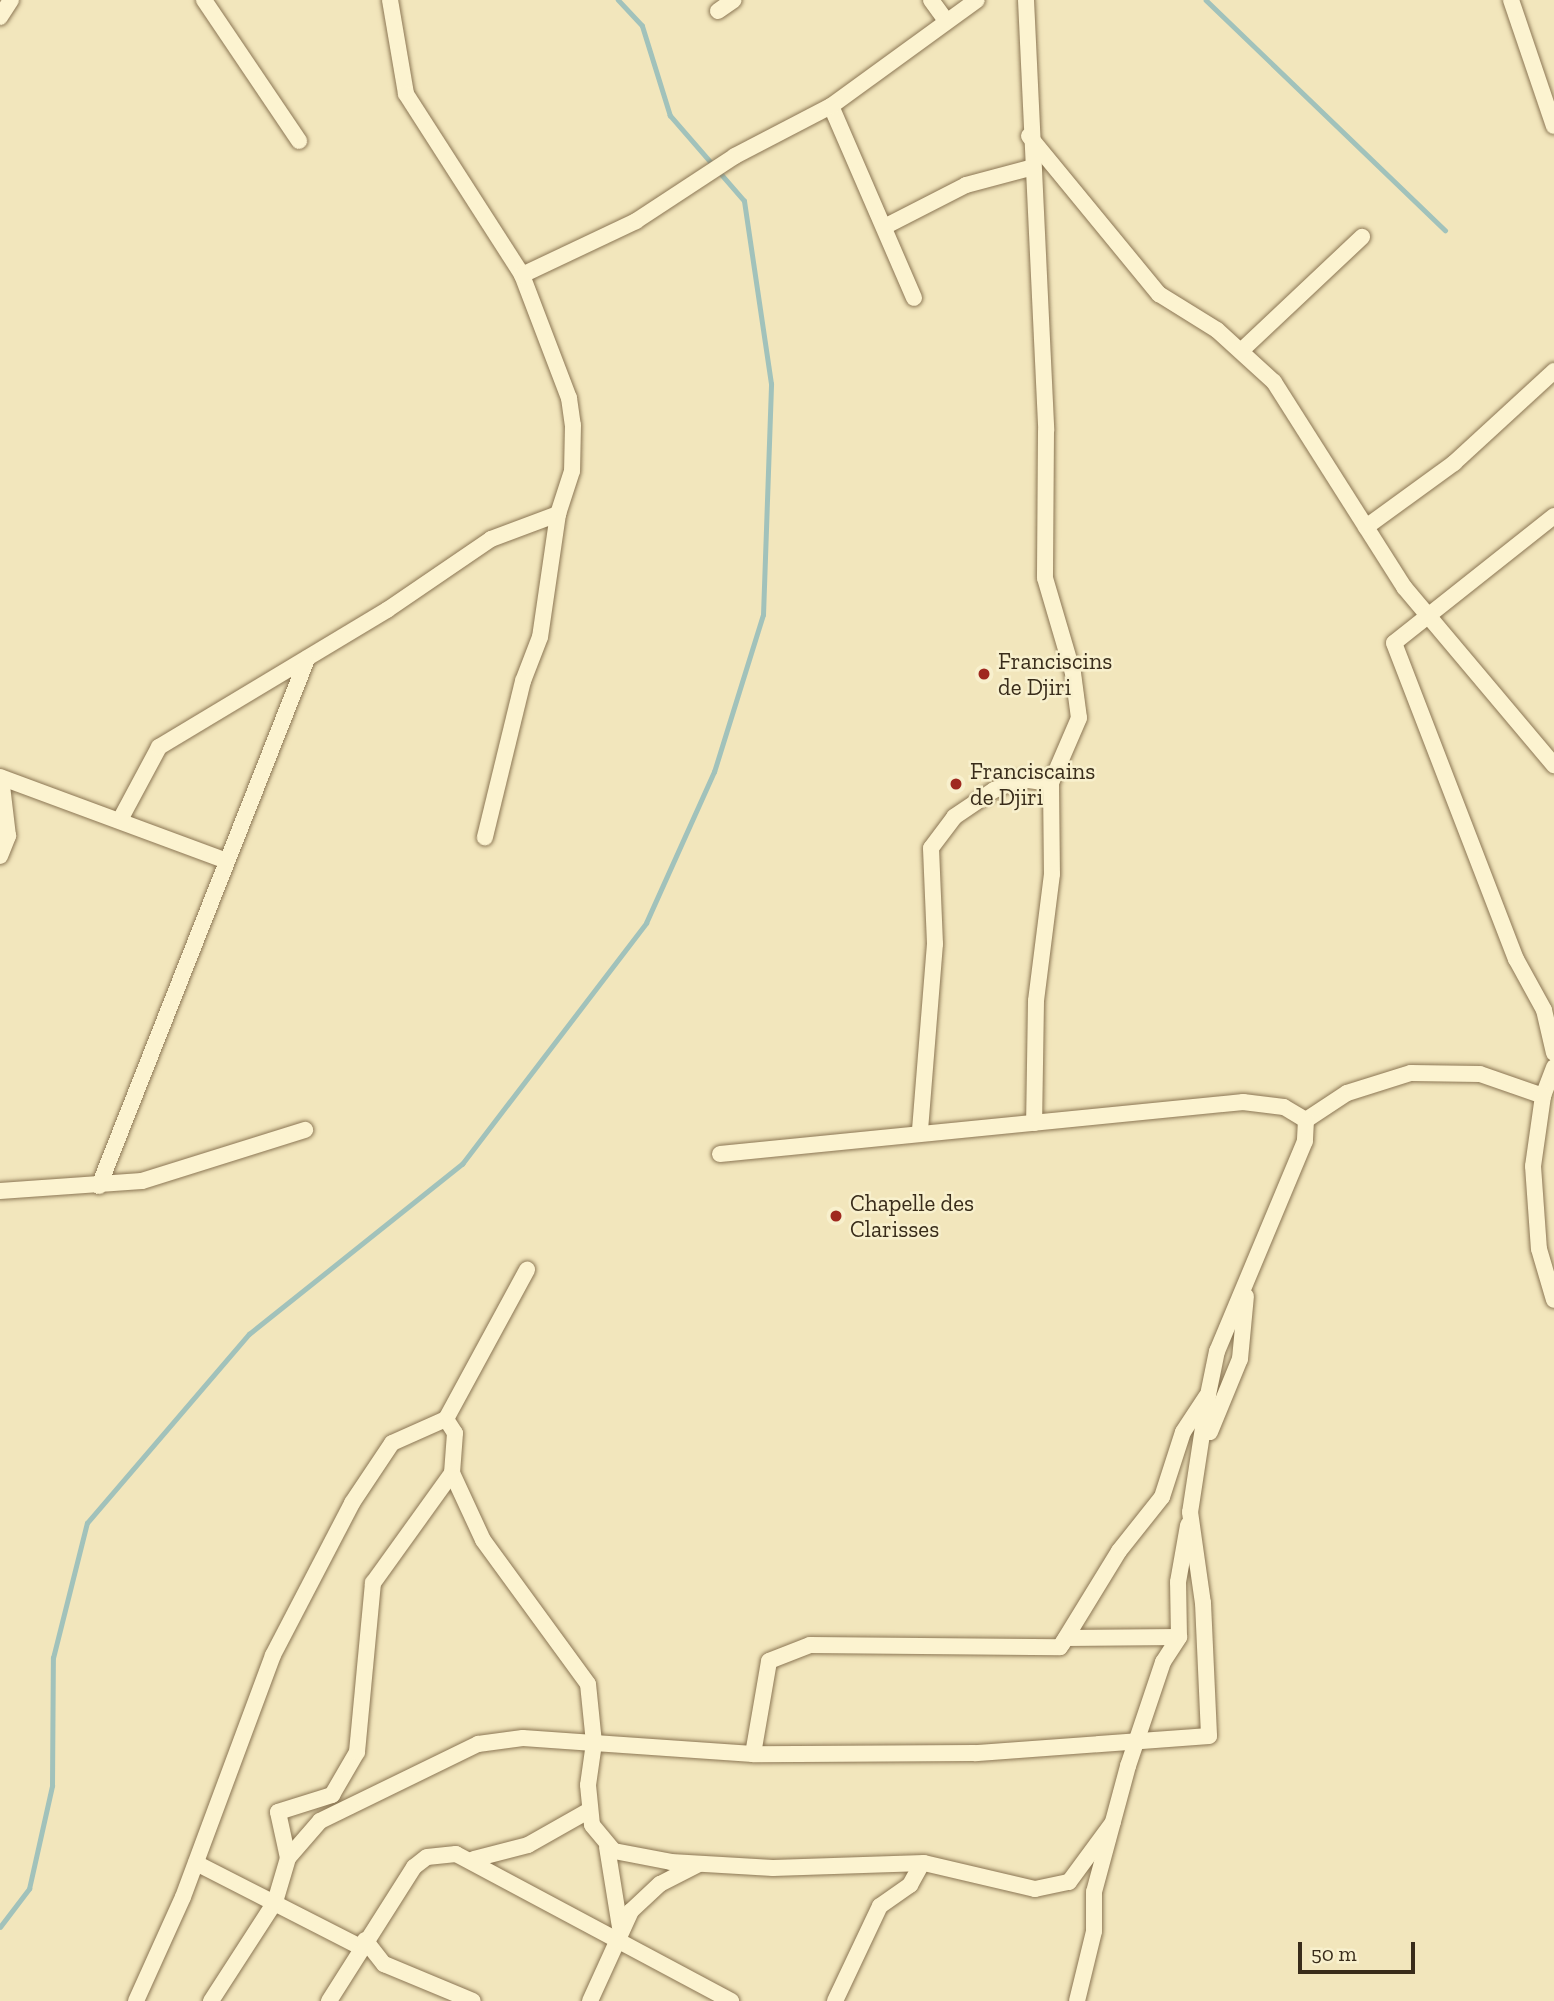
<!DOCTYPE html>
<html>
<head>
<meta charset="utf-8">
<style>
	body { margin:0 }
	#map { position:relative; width:1554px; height:2001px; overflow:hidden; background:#f2e6bc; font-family:"Zilla Slab",serif }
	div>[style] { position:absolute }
	.stream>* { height:4.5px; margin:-2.25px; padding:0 2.25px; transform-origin:2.25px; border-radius:2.25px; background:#a1c2bb }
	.roads { filter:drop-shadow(0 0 2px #8b7654) drop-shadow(0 0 2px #8b7654) }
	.street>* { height:16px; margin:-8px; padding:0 8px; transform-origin:8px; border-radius:8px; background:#fcf3d0 }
	.dots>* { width:19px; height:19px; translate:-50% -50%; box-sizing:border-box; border:4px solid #f8f0cd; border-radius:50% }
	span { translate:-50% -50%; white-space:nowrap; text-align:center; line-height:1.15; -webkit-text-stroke:5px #f8f0cd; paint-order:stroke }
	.poi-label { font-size:23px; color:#392c1a }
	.left { translate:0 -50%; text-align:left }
	.scale { position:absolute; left:1298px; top:1942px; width:117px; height:32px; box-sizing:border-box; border:4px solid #392c1a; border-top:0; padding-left:9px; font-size:21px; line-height:24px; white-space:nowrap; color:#392c1a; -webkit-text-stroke:5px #f8f0cd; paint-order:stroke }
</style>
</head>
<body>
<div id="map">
	<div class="stream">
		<i style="left:1206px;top:0;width:332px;rotate:43.9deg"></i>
		<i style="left:0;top:1927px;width:48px;rotate:-52.7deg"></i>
		<i style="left:29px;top:1889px;width:106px;rotate:-77.4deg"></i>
		<i style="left:52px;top:1786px;width:128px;rotate:-89.6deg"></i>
		<i style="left:53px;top:1658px;width:139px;rotate:-75.9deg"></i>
		<i style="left:87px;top:1523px;width:249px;rotate:-49.4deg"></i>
		<i style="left:249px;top:1334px;width:273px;rotate:-38.6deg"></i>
		<i style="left:462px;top:1164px;width:303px;rotate:-52.6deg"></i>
		<i style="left:646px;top:923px;width:166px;rotate:-65.8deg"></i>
		<i style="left:714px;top:772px;width:164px;rotate:-72.7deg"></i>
		<i style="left:763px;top:615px;width:231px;rotate:-88deg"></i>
		<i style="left:771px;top:384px;width:185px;rotate:-98.4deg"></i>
		<i style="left:744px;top:201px;width:113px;rotate:-131deg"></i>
		<i style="left:670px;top:116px;width:94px;rotate:-107.3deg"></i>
		<i style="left:642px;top:26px;width:35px;rotate:-133deg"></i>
	</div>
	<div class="roads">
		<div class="street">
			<i style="left:204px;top:0;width:170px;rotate:56deg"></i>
			<i style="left:390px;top:0;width:95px;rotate:80.3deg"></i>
			<i style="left:406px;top:94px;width:215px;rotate:57.3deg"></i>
			<i style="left:522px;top:275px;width:132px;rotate:69.1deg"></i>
			<i style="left:569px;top:398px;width:27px;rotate:82deg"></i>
			<i style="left:573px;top:425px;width:46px;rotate:91.2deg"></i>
			<i style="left:572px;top:471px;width:45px;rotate:108deg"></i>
			<i style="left:558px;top:514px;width:124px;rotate:98.3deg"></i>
			<i style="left:540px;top:637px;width:47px;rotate:111.1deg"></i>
			<i style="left:523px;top:681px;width:161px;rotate:103.7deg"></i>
			<i style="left:931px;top:0;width:26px;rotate:54deg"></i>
			<i style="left:1026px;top:0;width:431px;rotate:87.3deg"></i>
			<i style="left:1046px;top:431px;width:147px;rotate:90.4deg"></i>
			<i style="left:1045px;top:578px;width:99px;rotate:73.6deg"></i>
			<i style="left:1073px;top:673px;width:45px;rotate:82.4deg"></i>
			<i style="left:1079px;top:718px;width:71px;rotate:113.3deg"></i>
			<i style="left:1051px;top:783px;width:91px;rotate:89.4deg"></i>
			<i style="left:1052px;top:874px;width:128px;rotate:97.2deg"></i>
			<i style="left:1036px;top:1001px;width:122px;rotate:90.9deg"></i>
			<i style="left:1511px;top:0;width:133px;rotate:71.2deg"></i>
			<i style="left:718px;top:11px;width:19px;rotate:-35deg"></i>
			<i style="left:0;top:17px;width:20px;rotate:-57deg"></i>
			<i style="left:831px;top:106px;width:209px;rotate:66.6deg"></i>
			<i style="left:1029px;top:136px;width:205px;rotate:50.6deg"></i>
			<i style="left:1159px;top:294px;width:68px;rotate:31.8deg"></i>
			<i style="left:1217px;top:330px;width:77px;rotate:42.4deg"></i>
			<i style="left:1274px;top:382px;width:243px;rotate:57.6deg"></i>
			<i style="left:1404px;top:587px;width:233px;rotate:49.9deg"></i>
			<i style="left:886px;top:226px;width:90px;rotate:-27.1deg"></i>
			<i style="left:966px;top:185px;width:66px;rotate:-14.9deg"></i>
			<i style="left:522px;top:275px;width:126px;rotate:-25.3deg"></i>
			<i style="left:636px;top:221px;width:118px;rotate:-33.3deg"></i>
			<i style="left:735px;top:156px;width:108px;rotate:-27.5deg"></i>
			<i style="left:831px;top:106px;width:180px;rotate:-36deg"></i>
			<i style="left:1242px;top:350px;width:165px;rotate:-43.3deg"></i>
			<i style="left:1554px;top:516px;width:204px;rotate:141.6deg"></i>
			<i style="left:1394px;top:643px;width:339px;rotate:68.9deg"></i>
			<i style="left:1516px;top:959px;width:58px;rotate:61.2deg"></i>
			<i style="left:1544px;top:1010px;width:44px;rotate:76.9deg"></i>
			<i style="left:1366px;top:527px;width:109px;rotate:-36deg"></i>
			<i style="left:1454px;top:463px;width:136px;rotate:-42.6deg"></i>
			<i style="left:0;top:777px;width:239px;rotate:20.3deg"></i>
			<i style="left:121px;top:818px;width:81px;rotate:-61.8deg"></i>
			<i style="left:159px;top:747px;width:266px;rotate:-31deg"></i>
			<i style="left:387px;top:610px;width:126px;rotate:-34.3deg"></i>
			<i style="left:491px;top:539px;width:72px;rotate:-20.5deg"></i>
			<i style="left:0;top:856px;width:22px;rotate:-68deg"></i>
			<i style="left:8px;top:836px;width:59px;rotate:-96.8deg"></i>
			<i style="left:1543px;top:1096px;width:31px;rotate:-69deg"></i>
			<i style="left:1306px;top:1120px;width:49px;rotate:-33.4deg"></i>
			<i style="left:1347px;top:1093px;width:67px;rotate:-17.4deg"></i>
			<i style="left:1411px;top:1073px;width:69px;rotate:0.8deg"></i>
			<i style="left:1480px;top:1074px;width:67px;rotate:19.2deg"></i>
			<i style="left:1543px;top:1096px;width:71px;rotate:98.1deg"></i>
			<i style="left:1533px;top:1166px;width:83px;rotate:85.9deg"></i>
			<i style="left:1539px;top:1249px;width:53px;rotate:73.6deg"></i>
			<i style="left:920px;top:1130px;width:187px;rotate:-85.4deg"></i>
			<i style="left:935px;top:944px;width:96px;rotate:-92.4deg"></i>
			<i style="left:931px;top:848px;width:39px;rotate:-53deg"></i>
			<i style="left:954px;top:817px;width:48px;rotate:-34deg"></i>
			<i style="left:994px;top:790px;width:29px;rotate:-22deg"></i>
			<i style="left:1021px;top:779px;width:30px;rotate:8deg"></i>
			<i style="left:720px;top:1154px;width:526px;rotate:-5.68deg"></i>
			<i style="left:1243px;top:1102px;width:41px;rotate:7deg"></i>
			<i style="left:1284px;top:1107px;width:26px;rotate:31deg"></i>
			<i style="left:1306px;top:1120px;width:21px;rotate:93deg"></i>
			<i style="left:1305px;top:1141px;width:228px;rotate:112.7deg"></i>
			<i style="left:1217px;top:1351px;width:45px;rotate:101.6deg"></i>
			<i style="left:1208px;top:1395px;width:118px;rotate:98.7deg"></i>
			<i style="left:1190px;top:1512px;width:92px;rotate:81.9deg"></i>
			<i style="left:1203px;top:1603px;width:133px;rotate:87.4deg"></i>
			<i style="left:1209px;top:1736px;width:235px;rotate:175.8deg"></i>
			<i style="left:975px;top:1753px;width:222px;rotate:179.7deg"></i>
			<i style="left:753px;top:1754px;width:159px;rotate:-176deg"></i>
			<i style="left:594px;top:1743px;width:42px;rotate:98.1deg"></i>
			<i style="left:588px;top:1785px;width:40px;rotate:84.3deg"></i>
			<i style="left:592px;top:1825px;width:34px;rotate:50deg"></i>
			<i style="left:614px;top:1851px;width:58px;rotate:10.9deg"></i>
			<i style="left:671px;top:1862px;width:102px;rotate:3.4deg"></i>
			<i style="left:773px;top:1868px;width:151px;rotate:-1.9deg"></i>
			<i style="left:924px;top:1863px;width:114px;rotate:13.2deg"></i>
			<i style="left:1035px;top:1889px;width:35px;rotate:-12deg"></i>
			<i style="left:1069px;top:1882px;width:74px;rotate:-53.7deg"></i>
			<i style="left:99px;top:1186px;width:567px;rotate:-68.46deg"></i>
			<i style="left:0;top:1191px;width:142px;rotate:-4deg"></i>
			<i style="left:142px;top:1181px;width:171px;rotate:-17.4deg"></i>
			<i style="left:1210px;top:1432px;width:79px;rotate:-67.7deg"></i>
			<i style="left:1240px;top:1359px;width:63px;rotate:-84.6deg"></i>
			<i style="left:1062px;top:1644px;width:109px;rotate:-58.5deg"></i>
			<i style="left:1119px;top:1551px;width:69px;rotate:-51.5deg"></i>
			<i style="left:1162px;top:1497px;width:68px;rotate:-72.1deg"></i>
			<i style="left:1183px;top:1432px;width:42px;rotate:-56.7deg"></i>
			<i style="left:753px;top:1754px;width:94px;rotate:-80.2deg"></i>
			<i style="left:769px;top:1661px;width:44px;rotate:-21.3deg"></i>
			<i style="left:810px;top:1645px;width:250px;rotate:0.5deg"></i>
			<i style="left:1060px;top:1647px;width:11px;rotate:-56deg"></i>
			<i style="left:1066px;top:1638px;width:113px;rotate:-0.5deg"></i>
			<i style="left:607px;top:1847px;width:81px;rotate:80.8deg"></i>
			<i style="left:288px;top:1858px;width:49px;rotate:-49.1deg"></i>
			<i style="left:320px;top:1821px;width:176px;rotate:-26deg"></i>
			<i style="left:478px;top:1744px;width:45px;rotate:-7.6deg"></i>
			<i style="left:523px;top:1738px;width:71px;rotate:4deg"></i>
			<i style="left:594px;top:1743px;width:59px;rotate:-95.8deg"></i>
			<i style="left:588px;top:1684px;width:178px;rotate:-126.1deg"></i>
			<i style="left:483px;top:1540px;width:74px;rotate:-114.8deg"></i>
			<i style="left:452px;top:1473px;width:40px;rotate:-85.7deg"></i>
			<i style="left:455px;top:1433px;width:17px;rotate:-123deg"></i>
			<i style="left:446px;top:1419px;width:170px;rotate:-61.5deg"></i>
			<i style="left:474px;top:1859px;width:56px;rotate:-14.5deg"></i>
			<i style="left:528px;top:1845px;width:69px;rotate:-29.5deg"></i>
			<i style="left:196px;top:1863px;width:186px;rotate:27.1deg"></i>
			<i style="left:365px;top:1940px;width:31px;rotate:52deg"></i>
			<i style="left:384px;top:1964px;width:96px;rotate:22.6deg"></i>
			<i style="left:136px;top:2001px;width:114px;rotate:-65.7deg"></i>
			<i style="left:183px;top:1897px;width:258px;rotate:-69.6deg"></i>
			<i style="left:273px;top:1655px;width:171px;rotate:-62.5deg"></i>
			<i style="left:352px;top:1503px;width:72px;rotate:-56.3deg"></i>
			<i style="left:392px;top:1443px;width:59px;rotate:-24deg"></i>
			<i style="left:211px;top:2001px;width:118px;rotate:-57.1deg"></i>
			<i style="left:275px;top:1902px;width:46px;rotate:-73.5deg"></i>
			<i style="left:288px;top:1858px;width:47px;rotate:-102.3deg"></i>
			<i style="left:278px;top:1812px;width:57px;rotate:-17.5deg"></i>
			<i style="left:332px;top:1795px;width:50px;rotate:-59.8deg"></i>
			<i style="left:357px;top:1752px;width:170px;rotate:-84.6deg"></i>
			<i style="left:373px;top:1583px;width:135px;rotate:-54.3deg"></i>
			<i style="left:329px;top:2001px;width:159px;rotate:-57.6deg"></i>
			<i style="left:414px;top:1867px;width:16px;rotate:-38deg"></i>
			<i style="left:427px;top:1857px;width:29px;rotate:-6deg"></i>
			<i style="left:456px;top:1854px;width:312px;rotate:28.1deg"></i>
			<i style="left:590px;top:2001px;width:99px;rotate:-65.5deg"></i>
			<i style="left:631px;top:1911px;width:40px;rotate:-43deg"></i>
			<i style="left:660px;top:1884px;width:44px;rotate:-27.1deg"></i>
			<i style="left:835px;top:2001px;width:105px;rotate:-64.7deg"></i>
			<i style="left:880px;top:1906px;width:37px;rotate:-35deg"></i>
			<i style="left:910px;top:1885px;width:23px;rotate:-61deg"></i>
			<i style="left:1077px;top:2001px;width:72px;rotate:-76.3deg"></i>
			<i style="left:1094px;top:1931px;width:39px;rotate:-90deg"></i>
			<i style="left:1094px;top:1892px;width:131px;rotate:-74.9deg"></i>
			<i style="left:1128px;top:1766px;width:110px;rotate:-71.4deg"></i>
			<i style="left:1163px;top:1662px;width:30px;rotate:-57deg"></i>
			<i style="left:1179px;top:1637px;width:55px;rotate:-91deg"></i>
			<i style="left:1178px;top:1582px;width:58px;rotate:-80deg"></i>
		</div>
	</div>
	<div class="dots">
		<i style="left:984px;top:674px;background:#9f291f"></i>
		<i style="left:956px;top:784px;background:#9f291f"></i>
		<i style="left:836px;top:1216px;background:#9f291f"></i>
	</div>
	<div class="poi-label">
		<span class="left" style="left:998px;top:674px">Franciscins<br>de Djiri</span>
		<span class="left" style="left:970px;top:784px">Franciscains<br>de Djiri</span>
		<span class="left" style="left:850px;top:1216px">Chapelle des<br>Clarisses</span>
	</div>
	<div class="scale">50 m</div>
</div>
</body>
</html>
